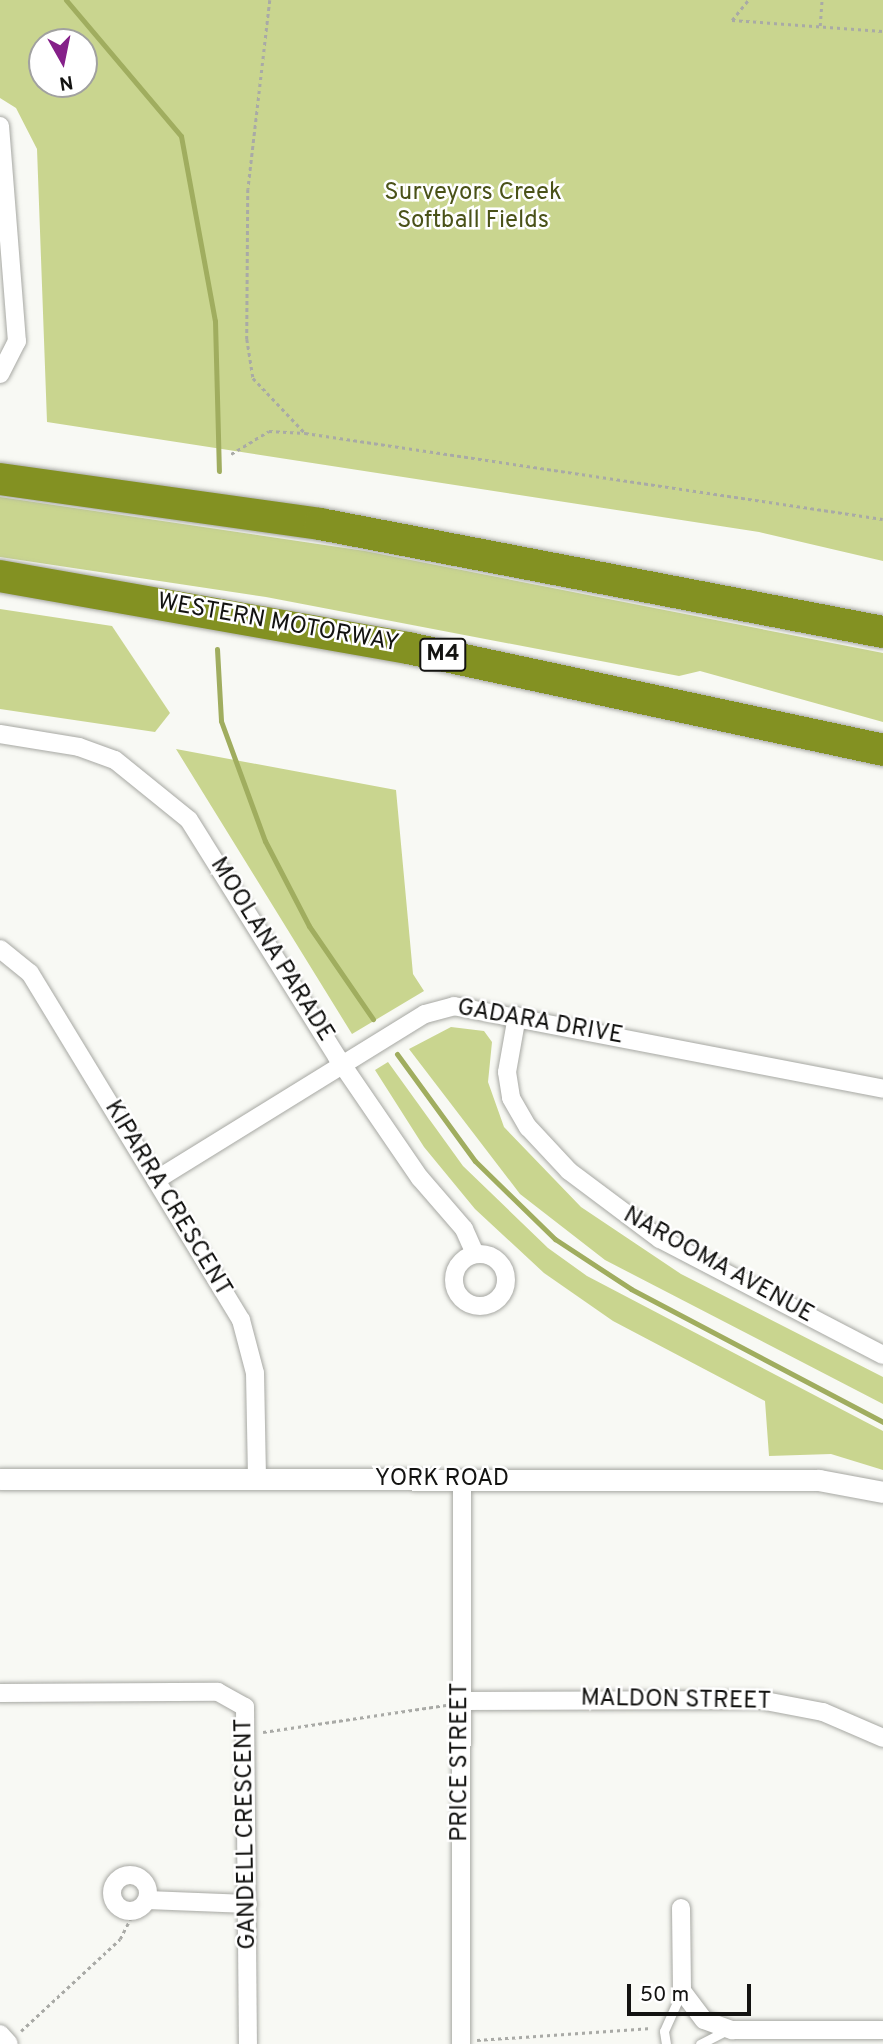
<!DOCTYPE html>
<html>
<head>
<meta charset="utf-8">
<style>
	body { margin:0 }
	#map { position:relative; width:883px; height:2044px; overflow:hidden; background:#f8f9f4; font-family:Overpass,sans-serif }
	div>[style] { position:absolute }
	.green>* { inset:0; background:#c9d58f }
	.stream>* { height:5px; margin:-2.5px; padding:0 2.5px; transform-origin:2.5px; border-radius:2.5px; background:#a0ad5f }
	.path>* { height:2.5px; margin-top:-1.25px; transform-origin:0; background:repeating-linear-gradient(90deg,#a9aaa6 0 3.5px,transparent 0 7px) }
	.roads { filter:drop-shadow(0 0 2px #a7a8a3) drop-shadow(0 0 2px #a7a8a3) }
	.service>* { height:9px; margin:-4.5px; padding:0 4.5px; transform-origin:4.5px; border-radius:4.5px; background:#fff }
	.minor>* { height:18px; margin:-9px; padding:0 9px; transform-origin:9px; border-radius:9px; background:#fff }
	.minor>.ring { margin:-9px; padding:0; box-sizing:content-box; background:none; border:18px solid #fff; border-radius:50% }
	.tertiary>* { height:21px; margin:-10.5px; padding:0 10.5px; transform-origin:10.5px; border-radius:10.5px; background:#fff }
	.motorway>* { height:32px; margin:-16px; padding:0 16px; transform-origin:16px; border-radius:16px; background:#839122 }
	span { translate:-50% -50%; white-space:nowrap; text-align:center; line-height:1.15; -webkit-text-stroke:5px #fff; paint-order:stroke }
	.shield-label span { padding:2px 5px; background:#fff; border:2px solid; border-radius:5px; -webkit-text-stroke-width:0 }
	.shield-label { font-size:23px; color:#131311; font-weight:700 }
	.park-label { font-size:24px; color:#4a5218 }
	.street-label { font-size:24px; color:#131311 }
	.north { position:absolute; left:28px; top:28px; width:70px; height:70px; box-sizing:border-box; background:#fff; border:2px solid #a1a1a0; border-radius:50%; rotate:171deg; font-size:19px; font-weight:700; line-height:28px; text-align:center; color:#131311 }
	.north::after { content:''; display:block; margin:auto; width:24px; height:32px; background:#852089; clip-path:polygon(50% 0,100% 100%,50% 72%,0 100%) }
	.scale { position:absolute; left:627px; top:1984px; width:124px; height:32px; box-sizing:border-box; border:4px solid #131311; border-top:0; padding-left:9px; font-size:21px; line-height:24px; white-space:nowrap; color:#131311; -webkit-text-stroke:5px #fff; paint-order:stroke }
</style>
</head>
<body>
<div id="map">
	<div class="green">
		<i style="clip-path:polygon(evenodd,0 0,883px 0,883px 561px,759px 532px,47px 422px,37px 149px,16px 108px,0 98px,0 0,42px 42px,84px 42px,84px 84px,42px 84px,42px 42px)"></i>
		<i style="clip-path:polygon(0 497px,365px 551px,883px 653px,883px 722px,700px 671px,679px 676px,266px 597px,0 557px)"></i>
		<i style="clip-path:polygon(0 609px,112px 626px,170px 713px,155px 732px,0 709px)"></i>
		<i style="clip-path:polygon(176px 749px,396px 790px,413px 974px,424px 991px,352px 1034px)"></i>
		<i style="clip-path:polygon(451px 1027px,484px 1031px,492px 1042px,488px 1082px,504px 1127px,581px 1207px,681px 1274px,883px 1377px,883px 1404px,605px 1260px,520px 1194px,409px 1049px)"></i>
		<i style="clip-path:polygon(388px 1062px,463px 1166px,548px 1248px,587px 1276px,883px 1431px,883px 1470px,831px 1454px,769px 1456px,765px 1401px,613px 1321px,544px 1273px,475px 1209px,424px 1147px,375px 1070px)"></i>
	</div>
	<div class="stream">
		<i style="left:66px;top:0;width:178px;rotate:49.8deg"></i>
		<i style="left:181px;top:136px;width:188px;rotate:79.6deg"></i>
		<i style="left:215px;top:321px;width:150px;rotate:88.5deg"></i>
		<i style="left:217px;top:649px;width:72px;rotate:86.8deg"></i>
		<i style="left:221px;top:721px;width:128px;rotate:69.9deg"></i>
		<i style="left:265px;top:841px;width:96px;rotate:62.6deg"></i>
		<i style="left:309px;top:926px;width:113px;rotate:55.5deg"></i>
		<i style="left:397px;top:1054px;width:132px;rotate:53.9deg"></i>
		<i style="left:475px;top:1161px;width:112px;rotate:44.3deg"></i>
		<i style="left:555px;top:1239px;width:91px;rotate:33.3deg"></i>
		<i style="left:631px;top:1289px;width:285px;rotate:27.8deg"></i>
	</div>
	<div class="path">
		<i style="left:270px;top:0;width:190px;rotate:96.6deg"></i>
		<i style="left:248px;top:189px;width:150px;rotate:90.4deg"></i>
		<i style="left:247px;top:339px;width:39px;rotate:81deg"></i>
		<i style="left:253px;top:378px;width:76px;rotate:46.6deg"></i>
		<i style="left:305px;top:433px;width:584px;rotate:8.46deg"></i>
		<i style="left:732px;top:20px;width:151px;rotate:4.2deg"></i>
		<i style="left:732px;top:20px;width:26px;rotate:-51deg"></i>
		<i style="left:820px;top:26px;width:26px;rotate:-86deg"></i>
		<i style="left:231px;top:454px;width:44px;rotate:-31.2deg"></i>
		<i style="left:269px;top:431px;width:36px;rotate:3deg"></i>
		<i style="left:263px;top:1732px;width:185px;rotate:-8.4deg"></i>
		<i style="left:21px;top:2031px;width:135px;rotate:-42.9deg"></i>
		<i style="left:120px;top:1939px;width:33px;rotate:-63deg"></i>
		<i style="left:477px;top:2040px;width:175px;rotate:-3.9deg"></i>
	</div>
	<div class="roads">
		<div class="service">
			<i style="left:666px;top:2044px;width:13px;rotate:-99deg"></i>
			<i style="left:664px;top:2031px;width:44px;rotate:-65.8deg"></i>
			<i style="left:700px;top:2044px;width:29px;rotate:-27deg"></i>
		</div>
		<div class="minor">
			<i style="left:0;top:126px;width:216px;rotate:85.5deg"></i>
			<i style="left:17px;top:341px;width:37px;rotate:117deg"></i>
			<i style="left:0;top:734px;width:80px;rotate:9.3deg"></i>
			<i style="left:79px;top:747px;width:38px;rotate:20deg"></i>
			<i style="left:115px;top:760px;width:95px;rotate:39deg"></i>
			<i style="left:189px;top:820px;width:279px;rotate:58deg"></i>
			<i style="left:337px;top:1057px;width:147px;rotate:55.6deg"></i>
			<i style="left:420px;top:1178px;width:67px;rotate:49.2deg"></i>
			<i style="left:464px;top:1229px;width:27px;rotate:66deg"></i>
			<i style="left:0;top:949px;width:38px;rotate:39deg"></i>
			<i style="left:30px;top:973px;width:406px;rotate:58.7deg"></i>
			<i style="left:241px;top:1320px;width:55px;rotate:75.2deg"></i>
			<i style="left:255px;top:1373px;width:107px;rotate:88.9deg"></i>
			<i style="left:517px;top:1016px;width:57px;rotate:100.1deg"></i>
			<i style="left:507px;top:1072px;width:26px;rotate:81deg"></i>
			<i style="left:511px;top:1098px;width:34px;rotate:60deg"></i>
			<i style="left:528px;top:1127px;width:60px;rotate:47deg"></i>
			<i style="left:569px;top:1171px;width:114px;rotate:36.8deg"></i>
			<i style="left:660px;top:1239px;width:251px;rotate:27.5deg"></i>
			<i style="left:156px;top:1180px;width:316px;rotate:-31.7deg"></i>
			<i style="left:425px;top:1014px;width:30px;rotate:-15deg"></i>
			<i style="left:454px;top:1006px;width:437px;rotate:10.9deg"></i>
			<i class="ring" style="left:454px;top:1254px;width:34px;height:34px"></i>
			<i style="left:0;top:1693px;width:218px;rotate:-0.3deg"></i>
			<i style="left:218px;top:1692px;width:31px;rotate:29deg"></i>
			<i style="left:245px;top:1707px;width:337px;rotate:89.5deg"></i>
			<i style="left:461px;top:1701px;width:299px;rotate:-0.2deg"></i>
			<i style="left:760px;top:1700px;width:64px;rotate:10.8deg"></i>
			<i style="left:823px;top:1712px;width:65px;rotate:23.4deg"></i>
			<i class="ring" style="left:112px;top:1875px;width:18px;height:18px"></i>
			<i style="left:147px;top:1900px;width:101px;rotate:2.3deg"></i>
			<i style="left:681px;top:1908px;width:83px;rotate:89.3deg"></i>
			<i style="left:682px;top:1991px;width:36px;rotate:53deg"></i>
			<i style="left:704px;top:2020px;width:30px;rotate:20deg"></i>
			<i style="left:732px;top:2030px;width:151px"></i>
			<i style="left:0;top:2034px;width:13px;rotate:48deg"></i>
			<i style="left:461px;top:2044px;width:564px;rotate:-89.9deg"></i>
		</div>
		<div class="tertiary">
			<i style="left:0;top:1479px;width:819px;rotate:0.07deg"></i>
			<i style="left:819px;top:1480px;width:65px;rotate:10.6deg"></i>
		</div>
		<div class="motorway">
			<i style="left:0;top:479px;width:323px;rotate:8deg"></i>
			<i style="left:320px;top:524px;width:573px;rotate:10.86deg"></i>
			<i style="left:0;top:576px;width:414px;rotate:10deg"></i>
			<i style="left:408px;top:648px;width:486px;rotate:12.1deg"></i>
		</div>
	</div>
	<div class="shield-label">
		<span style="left:443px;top:655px">M4</span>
	</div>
	<div class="park-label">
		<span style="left:473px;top:208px">Surveyors Creek<br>Softball Fields</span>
	</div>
	<div class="street-label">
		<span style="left:278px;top:624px;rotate:10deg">WESTERN MOTORWAY</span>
		<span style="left:271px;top:950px;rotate:58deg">MOOLANA PARADE</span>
		<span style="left:540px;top:1023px;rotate:10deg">GADARA DRIVE</span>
		<span style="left:167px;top:1199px;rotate:59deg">KIPARRA CRESCENT</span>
		<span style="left:718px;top:1266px;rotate:29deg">NAROOMA AVENUE</span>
		<span style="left:442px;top:1480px">YORK ROAD</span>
		<span style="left:676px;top:1701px;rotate:1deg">MALDON STREET</span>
		<span style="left:461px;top:1762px;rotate:-90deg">PRICE STREET</span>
		<span style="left:247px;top:1834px;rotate:-91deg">GANDELL CRESCENT</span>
	</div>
	<div class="north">N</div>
	<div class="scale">50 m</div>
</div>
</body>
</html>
